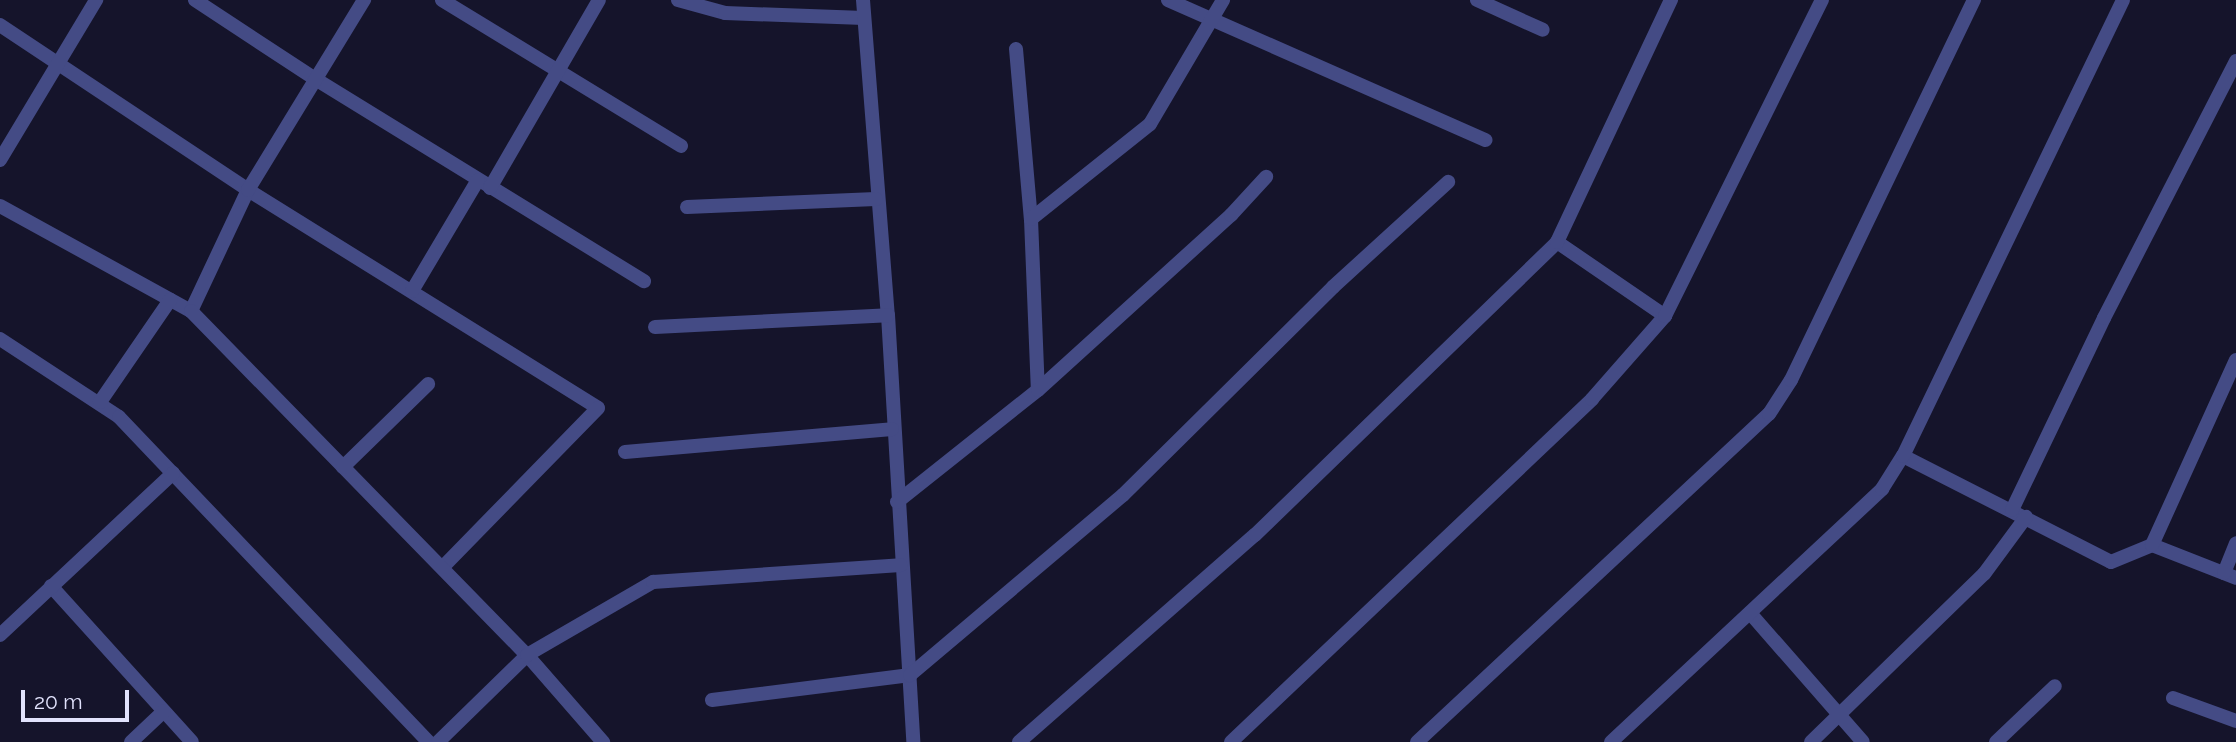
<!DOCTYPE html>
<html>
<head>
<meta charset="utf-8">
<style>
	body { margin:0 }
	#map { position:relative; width:2236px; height:742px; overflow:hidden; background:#15142b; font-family:Raleway,sans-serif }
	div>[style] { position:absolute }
	.street>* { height:14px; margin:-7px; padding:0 7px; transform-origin:7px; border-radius:7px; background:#444b85 }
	span { translate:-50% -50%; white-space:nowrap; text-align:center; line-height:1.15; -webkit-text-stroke:5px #15142b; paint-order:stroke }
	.scale { position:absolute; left:21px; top:690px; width:108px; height:32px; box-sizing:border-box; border:4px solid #e1e2fc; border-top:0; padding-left:9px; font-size:21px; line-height:24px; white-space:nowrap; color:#e1e2fc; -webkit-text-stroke:5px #15142b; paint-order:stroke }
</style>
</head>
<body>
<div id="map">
	<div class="street">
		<i style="left:195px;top:0;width:146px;rotate:33.3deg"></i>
		<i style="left:317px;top:80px;width:384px;rotate:31.6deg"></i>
		<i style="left:442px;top:0;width:280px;rotate:31.4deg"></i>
		<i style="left:678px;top:0;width:49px;rotate:15.5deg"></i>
		<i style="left:725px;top:13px;width:139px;rotate:2.1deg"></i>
		<i style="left:863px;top:0;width:316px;rotate:85.5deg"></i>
		<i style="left:888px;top:315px;width:428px;rotate:86.6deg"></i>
		<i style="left:1168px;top:0;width:347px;rotate:23.8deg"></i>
		<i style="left:1477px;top:0;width:72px;rotate:24.4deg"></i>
		<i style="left:0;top:25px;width:298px;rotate:33.6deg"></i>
		<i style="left:248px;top:190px;width:412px;rotate:31.9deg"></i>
		<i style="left:598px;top:408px;width:223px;rotate:134.3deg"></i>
		<i style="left:1016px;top:49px;width:171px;rotate:85deg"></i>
		<i style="left:1031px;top:219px;width:171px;rotate:87.7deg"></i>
		<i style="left:0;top:160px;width:187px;rotate:-59deg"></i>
		<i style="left:490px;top:188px;width:217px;rotate:-59.9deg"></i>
		<i style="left:0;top:206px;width:218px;rotate:28.8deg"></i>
		<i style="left:191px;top:311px;width:134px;rotate:-64.8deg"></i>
		<i style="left:248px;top:190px;width:223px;rotate:-58.6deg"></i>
		<i style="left:687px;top:207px;width:189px;rotate:-2.4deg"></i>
		<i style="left:1031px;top:219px;width:152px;rotate:-38.6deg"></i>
		<i style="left:1150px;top:124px;width:144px;rotate:-59.5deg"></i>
		<i style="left:1557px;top:242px;width:131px;rotate:34.4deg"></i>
		<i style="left:412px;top:291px;width:129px;rotate:-59.3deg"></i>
		<i style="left:191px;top:311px;width:481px;rotate:45.7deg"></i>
		<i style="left:527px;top:655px;width:116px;rotate:48.9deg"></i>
		<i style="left:655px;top:327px;width:233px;rotate:-2.9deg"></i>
		<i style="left:0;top:339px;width:142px;rotate:33.2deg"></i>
		<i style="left:119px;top:417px;width:448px;rotate:46.4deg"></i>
		<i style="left:100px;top:402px;width:124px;rotate:-55.5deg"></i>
		<i style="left:625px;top:452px;width:268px;rotate:-4.9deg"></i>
		<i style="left:1903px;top:456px;width:233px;rotate:27deg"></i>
		<i style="left:2111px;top:562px;width:44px;rotate:-22.5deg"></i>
		<i style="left:2152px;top:545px;width:90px;rotate:21.4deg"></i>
		<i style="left:343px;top:467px;width:119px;rotate:-44.3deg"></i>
		<i style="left:897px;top:502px;width:180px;rotate:-38.5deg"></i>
		<i style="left:1038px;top:390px;width:261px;rotate:-42.2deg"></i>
		<i style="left:1231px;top:215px;width:52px;rotate:-47.4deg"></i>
		<i style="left:2012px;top:510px;width:213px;rotate:-64.4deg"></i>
		<i style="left:2104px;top:318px;width:289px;rotate:-62.8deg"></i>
		<i style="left:2152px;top:545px;width:203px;rotate:-65.6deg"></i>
		<i style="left:2224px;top:573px;width:32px;rotate:-68deg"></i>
		<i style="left:51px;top:586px;width:210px;rotate:47.9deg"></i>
		<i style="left:1750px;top:613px;width:171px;rotate:48.8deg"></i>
		<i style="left:0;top:635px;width:237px;rotate:-43.1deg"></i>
		<i style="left:2173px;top:698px;width:67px;rotate:20.1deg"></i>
		<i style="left:712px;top:700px;width:200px;rotate:-7.2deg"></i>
		<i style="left:910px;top:675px;width:279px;rotate:-40.2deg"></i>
		<i style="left:1123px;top:495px;width:296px;rotate:-44.7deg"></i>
		<i style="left:1333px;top:287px;width:156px;rotate:-42.4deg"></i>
		<i style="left:131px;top:742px;width:45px;rotate:-43.2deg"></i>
		<i style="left:438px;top:742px;width:124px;rotate:-44.3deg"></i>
		<i style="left:527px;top:655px;width:146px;rotate:-30.1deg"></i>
		<i style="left:653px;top:582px;width:248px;rotate:-3.9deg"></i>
		<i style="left:1019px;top:742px;width:314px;rotate:-41.3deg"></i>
		<i style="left:1255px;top:535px;width:421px;rotate:-44.1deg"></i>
		<i style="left:1557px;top:242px;width:268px;rotate:-64.8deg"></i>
		<i style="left:1231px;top:742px;width:498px;rotate:-43.5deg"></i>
		<i style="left:1592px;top:399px;width:111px;rotate:-48.7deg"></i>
		<i style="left:1665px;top:316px;width:353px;rotate:-63.6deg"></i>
		<i style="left:1417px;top:742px;width:481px;rotate:-43deg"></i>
		<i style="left:1769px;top:414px;width:40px;rotate:-57.1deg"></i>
		<i style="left:1791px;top:380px;width:422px;rotate:-64.3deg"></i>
		<i style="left:1611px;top:742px;width:371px;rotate:-43deg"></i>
		<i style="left:1882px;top:489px;width:39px;rotate:-58deg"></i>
		<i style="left:1903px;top:456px;width:506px;rotate:-64.24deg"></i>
		<i style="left:1811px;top:742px;width:241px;rotate:-44.2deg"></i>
		<i style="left:1984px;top:574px;width:71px;rotate:-53.6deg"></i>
		<i style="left:1996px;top:742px;width:81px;rotate:-43.5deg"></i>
	</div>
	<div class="scale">20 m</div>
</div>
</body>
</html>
